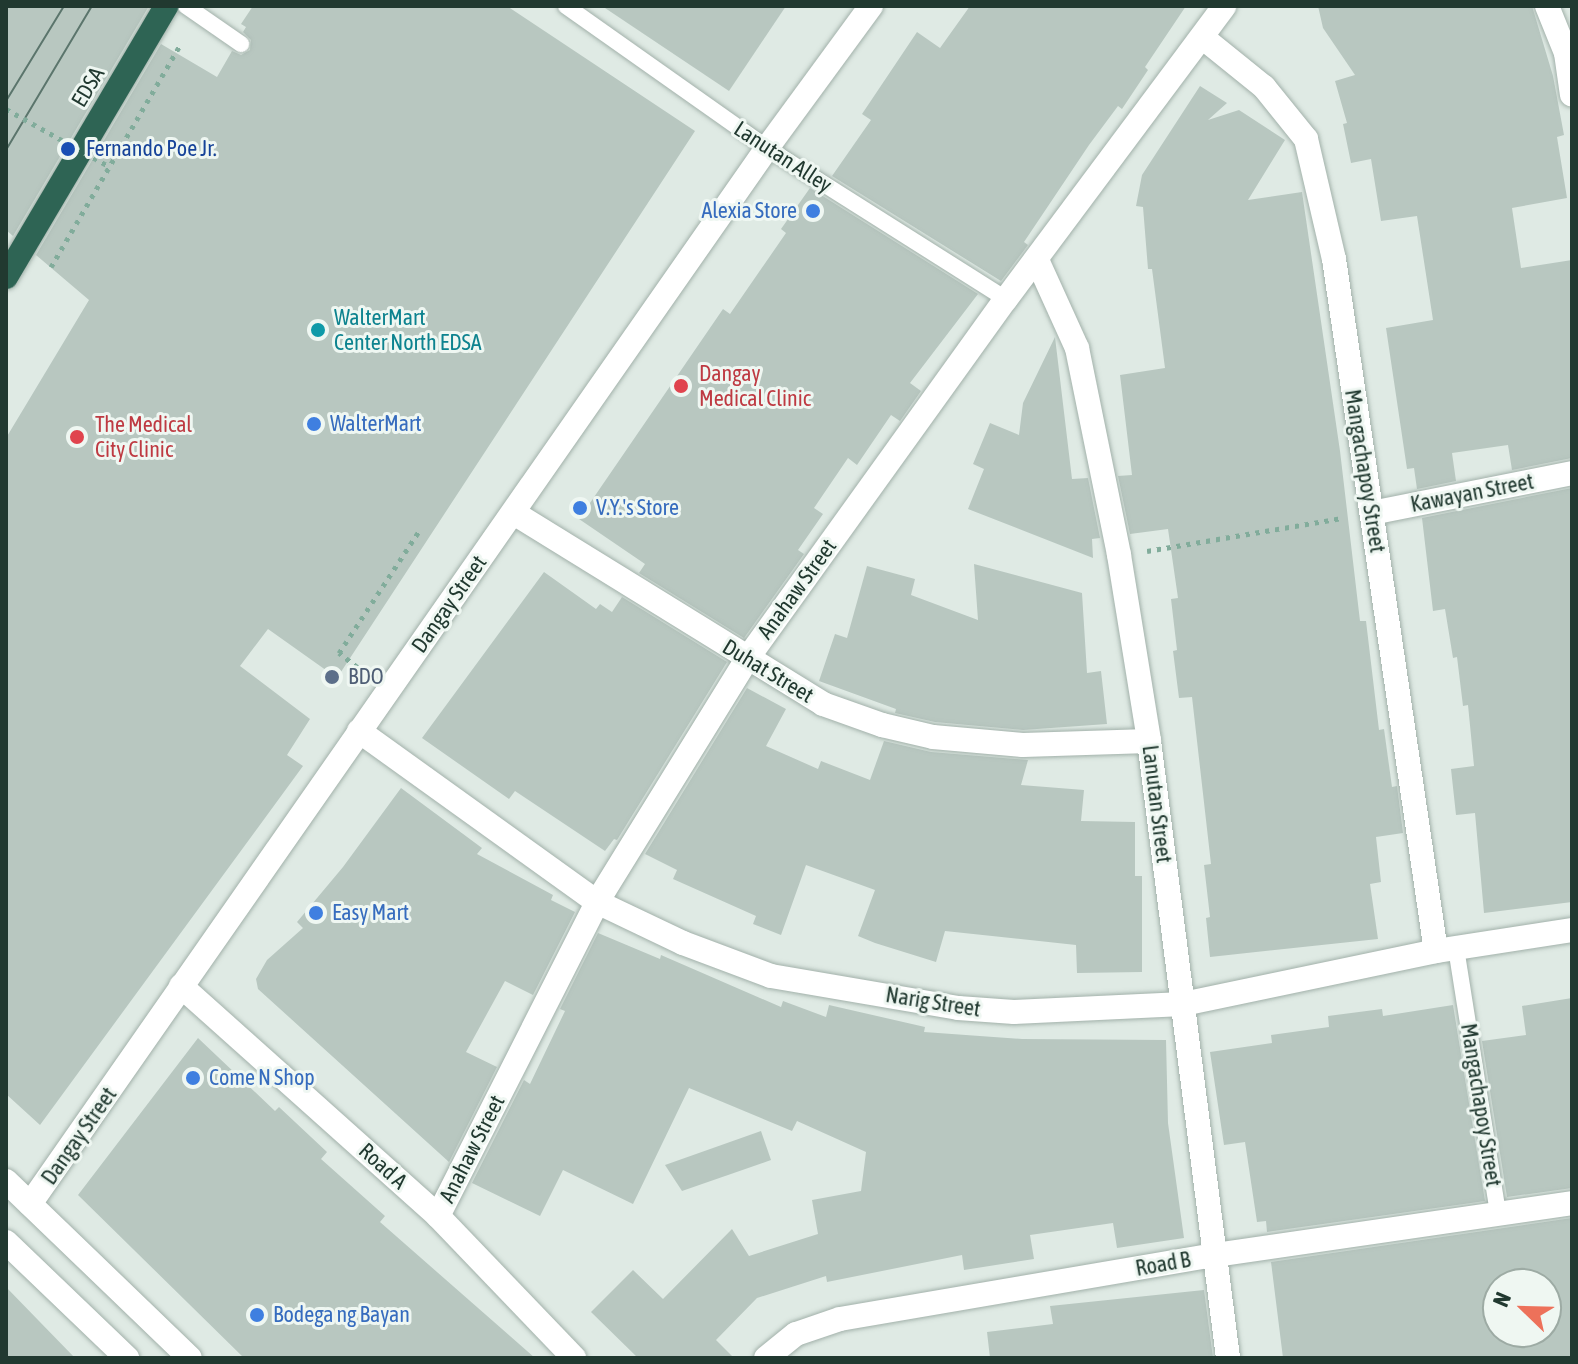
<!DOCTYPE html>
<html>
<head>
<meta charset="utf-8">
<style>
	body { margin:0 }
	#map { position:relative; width:1578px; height:1364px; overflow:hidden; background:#dfeae4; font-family:"Asap Condensed",sans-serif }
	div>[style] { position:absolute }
	.building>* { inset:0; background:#b8c7c0 }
	.path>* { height:5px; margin-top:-2.5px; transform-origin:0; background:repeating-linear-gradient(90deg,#81ac9b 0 4px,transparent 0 10px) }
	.roads { filter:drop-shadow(0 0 2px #a2b1aa) drop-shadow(0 0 2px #a2b1aa) }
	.lane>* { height:16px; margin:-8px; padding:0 8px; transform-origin:8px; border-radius:8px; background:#fff }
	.street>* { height:24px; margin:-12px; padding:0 12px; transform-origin:12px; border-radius:12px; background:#fff }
	.secondary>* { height:24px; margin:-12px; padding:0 12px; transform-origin:12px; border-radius:12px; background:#fff }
	.highway>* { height:24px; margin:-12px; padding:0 12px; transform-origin:12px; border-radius:12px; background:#2e6454 }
	.tram>* { height:2px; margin:-1px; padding:0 1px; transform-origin:1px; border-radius:1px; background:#5b756c }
	.path-bridge>* { height:5px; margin-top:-2.5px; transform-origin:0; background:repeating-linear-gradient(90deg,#81ac9b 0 4px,transparent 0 10px) }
	.dots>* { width:22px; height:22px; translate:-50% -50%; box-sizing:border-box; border:4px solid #eff7f2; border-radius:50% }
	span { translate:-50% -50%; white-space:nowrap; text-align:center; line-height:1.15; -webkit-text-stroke:6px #eff7f2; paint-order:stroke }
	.street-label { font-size:22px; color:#213930 }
	.transit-label { font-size:22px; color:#164399 }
	.left { translate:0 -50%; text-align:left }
	.shop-label { font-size:22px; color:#366cbe }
	.right { translate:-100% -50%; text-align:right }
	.culture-label { font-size:22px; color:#0d838f }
	.health-label { font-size:22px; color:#be3a42 }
	.service-label { font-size:22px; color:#4e5e75 }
	.frame { position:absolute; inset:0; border:8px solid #213930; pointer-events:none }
	.north { position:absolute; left:1482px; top:1268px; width:80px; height:80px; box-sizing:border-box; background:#eff7f2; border:2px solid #9daba4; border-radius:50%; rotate:293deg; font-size:22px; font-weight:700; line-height:32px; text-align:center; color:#213930 }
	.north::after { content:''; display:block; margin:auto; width:28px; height:36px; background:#ed715a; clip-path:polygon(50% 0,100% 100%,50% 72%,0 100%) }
</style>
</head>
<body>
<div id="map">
	<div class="building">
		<i style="clip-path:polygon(6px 6px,149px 6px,13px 236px,6px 230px)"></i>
		<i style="clip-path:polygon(253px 6px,507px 6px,695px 131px,337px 678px,268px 629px,240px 666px,310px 719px,287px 755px,303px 766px,40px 1125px,6px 1094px,6px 438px,89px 300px,36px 255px,161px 44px,217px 77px,232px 51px,241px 55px,250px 50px,251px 40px,243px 32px,246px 27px,241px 24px)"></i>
		<i style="clip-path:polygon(602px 6px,786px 6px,729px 91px)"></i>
		<i style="clip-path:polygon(970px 6px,1186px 6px,1145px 67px,1148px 70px,1122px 109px,1118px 106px,1089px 145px,1024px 242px,1028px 245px,1001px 281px,832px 176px,871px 120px,862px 114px,917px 32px,940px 48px)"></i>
		<i style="clip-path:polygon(1318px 6px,1532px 6px,1553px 76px,1564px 135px,1557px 137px,1567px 198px,1512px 208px,1521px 268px,1572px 260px,1572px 458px,1512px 470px,1508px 445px,1452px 453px,1456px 481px,1417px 489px,1414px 468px,1407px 469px,1386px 328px,1433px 320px,1417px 216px,1381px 221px,1371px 159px,1351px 163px,1343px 124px,1347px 123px,1335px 81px,1355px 75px,1323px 28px)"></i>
		<i style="clip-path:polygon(1200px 86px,1227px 103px,1208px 120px,1239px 110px,1285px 140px,1248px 200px,1302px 192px,1340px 451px,1360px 621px,1366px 621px,1379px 730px,1384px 729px,1392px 787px,1397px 786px,1403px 833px,1376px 837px,1381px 882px,1370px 884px,1378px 939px,1210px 957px,1206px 918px,1210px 917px,1204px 865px,1211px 864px,1192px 697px,1179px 698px,1173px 651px,1177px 650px,1171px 599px,1178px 598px,1168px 529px,1130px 534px,1118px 476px,1132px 475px,1120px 375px,1165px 368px,1152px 269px,1148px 269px,1143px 207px,1136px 206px,1142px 175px)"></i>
		<i style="clip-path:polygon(810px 188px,978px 294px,910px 383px,921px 391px,900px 421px,891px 415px,857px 465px,848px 458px,814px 508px,823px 514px,798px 550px,804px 554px,744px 638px,639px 573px,645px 564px,579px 519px,723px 309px,730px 314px,786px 233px,781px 229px)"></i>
		<i style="clip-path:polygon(1055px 337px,1072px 479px,1088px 478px,1100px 538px,1092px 539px,1093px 558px,968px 509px,984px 469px,973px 464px,990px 423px,1019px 435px,1023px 403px)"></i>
		<i style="clip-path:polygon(1572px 488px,1572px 902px,1484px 913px,1475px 813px,1456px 815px,1451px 769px,1474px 766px,1468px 705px,1463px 706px,1457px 657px,1453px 658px,1445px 609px,1433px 611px,1422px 518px)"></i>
		<i style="clip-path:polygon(974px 564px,1082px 593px,1087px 673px,1101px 671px,1107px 724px,1023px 730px,935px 722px,895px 713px,896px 709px,819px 681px,835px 634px,847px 638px,867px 566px,915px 579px,911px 595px,978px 620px)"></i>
		<i style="clip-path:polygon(544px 572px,596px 609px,600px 604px,612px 612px,622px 597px,727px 662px,617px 840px,614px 839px,605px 851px,515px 791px,509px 799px,422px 738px)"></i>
		<i style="clip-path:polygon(747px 688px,786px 709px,766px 746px,818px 769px,821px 761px,870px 780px,884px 741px,931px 752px,1028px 760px,1021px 785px,1084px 790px,1081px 821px,1135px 822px,1135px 876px,1142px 876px,1142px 972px,1077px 973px,1076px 945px,945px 931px,936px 962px,875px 943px,858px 936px,875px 890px,806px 865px,781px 935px,753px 924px,756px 916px,673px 879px,677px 870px,645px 854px)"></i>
		<i style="clip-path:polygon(401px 788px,482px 848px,477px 854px,553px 895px,551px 900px,575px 912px,533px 995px,505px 981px,466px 1052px,497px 1067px,449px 1162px,258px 989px,256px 979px,267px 960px,303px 928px,297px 922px,343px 867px)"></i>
		<i style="clip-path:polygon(598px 933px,660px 959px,661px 955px,781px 1007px,783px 1001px,826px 1017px,829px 1005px,925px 1027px,924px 1032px,1022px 1039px,1166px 1040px,1168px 1123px,1184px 1238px,1117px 1248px,1113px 1223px,1030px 1235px,1034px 1259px,964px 1270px,962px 1255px,827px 1282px,826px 1276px,757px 1298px,716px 1340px,734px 1358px,638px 1358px,591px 1312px,633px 1270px,663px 1299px,732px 1229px,749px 1256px,818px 1234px,812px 1200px,861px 1191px,866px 1152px,797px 1121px,792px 1131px,689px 1088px,633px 1204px,563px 1170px,540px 1216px,472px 1183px,524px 1080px,530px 1084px,565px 1011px,560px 1009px)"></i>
		<i style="clip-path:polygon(1572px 998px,1572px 1188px,1507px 1197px,1482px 1041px,1526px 1035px,1522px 1006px)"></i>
		<i style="clip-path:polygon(1453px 1005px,1485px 1201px,1267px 1232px,1266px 1221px,1257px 1222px,1245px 1142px,1224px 1145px,1210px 1052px,1272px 1043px,1271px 1035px,1329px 1027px,1328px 1016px,1382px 1009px,1383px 1016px)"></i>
		<i style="clip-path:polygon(198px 1038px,275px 1111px,279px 1107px,327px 1152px,321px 1159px,385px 1216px,380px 1222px,535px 1358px,244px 1358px,78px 1195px)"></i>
		<i style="clip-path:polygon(761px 1131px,771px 1160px,682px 1191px,665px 1165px)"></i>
		<i style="clip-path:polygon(evenodd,1572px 1218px,1572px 1358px,1283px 1358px,1271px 1262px,1572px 1218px,1498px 1284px,1546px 1284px,1546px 1332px,1498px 1332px,1498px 1284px)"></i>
		<i style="clip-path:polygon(6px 1287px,39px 1321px,75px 1358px,6px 1358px)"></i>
		<i style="clip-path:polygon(1204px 1290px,1213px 1358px,990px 1358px,987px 1332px,1053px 1324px,1050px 1306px)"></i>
	</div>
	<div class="path">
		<i style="left:51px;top:267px;width:255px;rotate:-59.8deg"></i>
		<i style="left:1147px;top:551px;width:198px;rotate:-9.6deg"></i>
		<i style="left:365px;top:673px;width:33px;rotate:-142deg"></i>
		<i style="left:339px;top:653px;width:146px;rotate:-56.7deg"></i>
	</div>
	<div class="roads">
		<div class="lane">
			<i style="left:186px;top:6px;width:67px;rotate:34.6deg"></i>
			<i style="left:566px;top:6px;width:246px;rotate:35.2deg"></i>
			<i style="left:767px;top:148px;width:283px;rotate:32.3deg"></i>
			<i style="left:1456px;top:948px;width:269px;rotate:81deg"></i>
		</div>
		<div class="street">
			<i style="left:1547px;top:6px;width:51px;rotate:68deg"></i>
			<i style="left:1566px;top:53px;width:42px;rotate:81.9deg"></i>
			<i style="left:1202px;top:37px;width:80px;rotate:38.9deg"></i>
			<i style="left:1264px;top:87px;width:67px;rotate:51.1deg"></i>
			<i style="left:1306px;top:139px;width:123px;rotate:76.9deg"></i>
			<i style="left:1334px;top:259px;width:699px;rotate:81.62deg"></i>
			<i style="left:1037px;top:260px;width:97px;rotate:65.6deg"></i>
			<i style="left:1077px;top:348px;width:211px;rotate:78.5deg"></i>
			<i style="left:1119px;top:555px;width:188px;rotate:80.8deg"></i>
			<i style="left:1149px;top:741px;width:622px;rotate:82.7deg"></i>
			<i style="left:514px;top:513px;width:363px;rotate:31.7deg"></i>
			<i style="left:823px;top:704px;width:63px;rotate:19.6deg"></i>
			<i style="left:882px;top:725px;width:52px;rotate:13.2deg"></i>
			<i style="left:933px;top:737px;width:90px;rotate:5.1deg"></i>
			<i style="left:1023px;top:745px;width:126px;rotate:-1.8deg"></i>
			<i style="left:1372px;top:513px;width:204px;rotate:-11.3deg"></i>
			<i style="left:359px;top:731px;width:293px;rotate:35.7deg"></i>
			<i style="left:597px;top:902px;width:95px;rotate:25.5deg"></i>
			<i style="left:683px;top:943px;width:94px;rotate:20.6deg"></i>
			<i style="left:771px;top:976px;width:190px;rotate:9.7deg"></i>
			<i style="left:958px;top:1008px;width:56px;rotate:4.1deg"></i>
			<i style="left:1014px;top:1012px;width:169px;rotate:-2.7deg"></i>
			<i style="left:1183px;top:1004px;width:258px;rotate:-11.8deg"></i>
			<i style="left:1436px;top:951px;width:138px;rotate:-8.8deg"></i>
			<i style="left:181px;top:986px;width:345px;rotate:41.8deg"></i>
			<i style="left:438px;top:1216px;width:197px;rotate:46.2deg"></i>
			<i style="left:30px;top:1204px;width:1288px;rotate:-55.09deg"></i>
			<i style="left:767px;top:148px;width:176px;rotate:-53.8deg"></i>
			<i style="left:438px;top:1216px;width:352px;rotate:-63.1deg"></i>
			<i style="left:597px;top:902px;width:286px;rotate:-58.3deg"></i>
			<i style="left:747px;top:659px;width:443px;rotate:-54.3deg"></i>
			<i style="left:1006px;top:299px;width:365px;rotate:-53.3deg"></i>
			<i style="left:766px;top:1358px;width:38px;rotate:-39deg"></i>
			<i style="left:796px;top:1334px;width:46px;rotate:-18.8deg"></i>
			<i style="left:840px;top:1319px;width:381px;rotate:-9.7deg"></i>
			<i style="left:1216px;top:1255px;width:360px;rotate:-8.3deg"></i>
		</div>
		<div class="secondary">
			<i style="left:6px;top:1181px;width:255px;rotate:43.9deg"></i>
			<i style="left:6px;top:1242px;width:168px;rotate:43.8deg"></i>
		</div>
		<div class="highway">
			<i style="left:6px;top:277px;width:315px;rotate:-59.4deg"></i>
		</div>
	</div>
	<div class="tram">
		<i style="left:6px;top:101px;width:111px;rotate:-58.6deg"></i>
		<i style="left:6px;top:150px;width:168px;rotate:-59.2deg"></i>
	</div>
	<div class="path-bridge">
		<i style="left:6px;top:109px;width:119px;rotate:29.1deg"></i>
	</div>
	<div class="dots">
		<i style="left:68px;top:149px;background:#1a4fb4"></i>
		<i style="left:813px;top:211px;background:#3f7fe0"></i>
		<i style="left:318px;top:330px;background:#0f9aa8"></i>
		<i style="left:681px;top:386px;background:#e0444e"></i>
		<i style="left:314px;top:424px;background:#3f7fe0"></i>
		<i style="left:77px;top:437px;background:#e0444e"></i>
		<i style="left:580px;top:508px;background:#3f7fe0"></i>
		<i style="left:332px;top:677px;background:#5c6f8a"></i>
		<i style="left:316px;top:913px;background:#3f7fe0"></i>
		<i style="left:193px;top:1078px;background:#3f7fe0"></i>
		<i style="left:257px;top:1315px;background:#3f7fe0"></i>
	</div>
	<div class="street-label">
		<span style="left:88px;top:87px;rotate:-59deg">EDSA</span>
		<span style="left:783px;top:157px;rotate:33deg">Lanutan Alley</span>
		<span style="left:1365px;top:471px;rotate:81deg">Mangachapoy Street</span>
		<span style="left:1472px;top:493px;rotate:-11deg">Kawayan Street</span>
		<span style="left:797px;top:589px;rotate:-54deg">Anahaw Street</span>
		<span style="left:449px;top:604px;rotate:-55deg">Dangay Street</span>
		<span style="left:768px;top:671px;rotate:31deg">Duhat Street</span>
		<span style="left:1157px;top:804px;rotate:83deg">Lanutan Street</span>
		<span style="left:933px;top:1002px;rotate:9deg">Narig Street</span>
		<span style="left:1481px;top:1105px;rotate:81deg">Mangachapoy Street</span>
		<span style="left:79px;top:1136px;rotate:-55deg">Dangay Street</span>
		<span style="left:472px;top:1149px;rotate:-63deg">Anahaw Street</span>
		<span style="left:383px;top:1166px;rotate:42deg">Road A</span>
		<span style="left:1163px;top:1264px;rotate:-10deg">Road B</span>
	</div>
	<div class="transit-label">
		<span class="left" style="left:86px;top:149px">Fernando Poe Jr.</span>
	</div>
	<div class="shop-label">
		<span class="right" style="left:797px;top:211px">Alexia Store</span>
		<span class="left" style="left:330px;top:424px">WalterMart</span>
		<span class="left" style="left:596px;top:508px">V.Y.'s Store</span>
		<span class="left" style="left:332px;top:913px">Easy Mart</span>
		<span class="left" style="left:209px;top:1078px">Come N Shop</span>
		<span class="left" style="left:273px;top:1315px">Bodega ng Bayan</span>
	</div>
	<div class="culture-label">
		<span class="left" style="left:334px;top:330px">WalterMart<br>Center North EDSA</span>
	</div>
	<div class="health-label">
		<span class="left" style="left:699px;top:386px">Dangay<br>Medical Clinic</span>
		<span class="left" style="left:95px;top:437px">The Medical<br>City Clinic</span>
	</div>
	<div class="service-label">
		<span class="left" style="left:348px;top:677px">BDO</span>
	</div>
	<div class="frame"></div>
	<div class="north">N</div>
</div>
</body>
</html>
